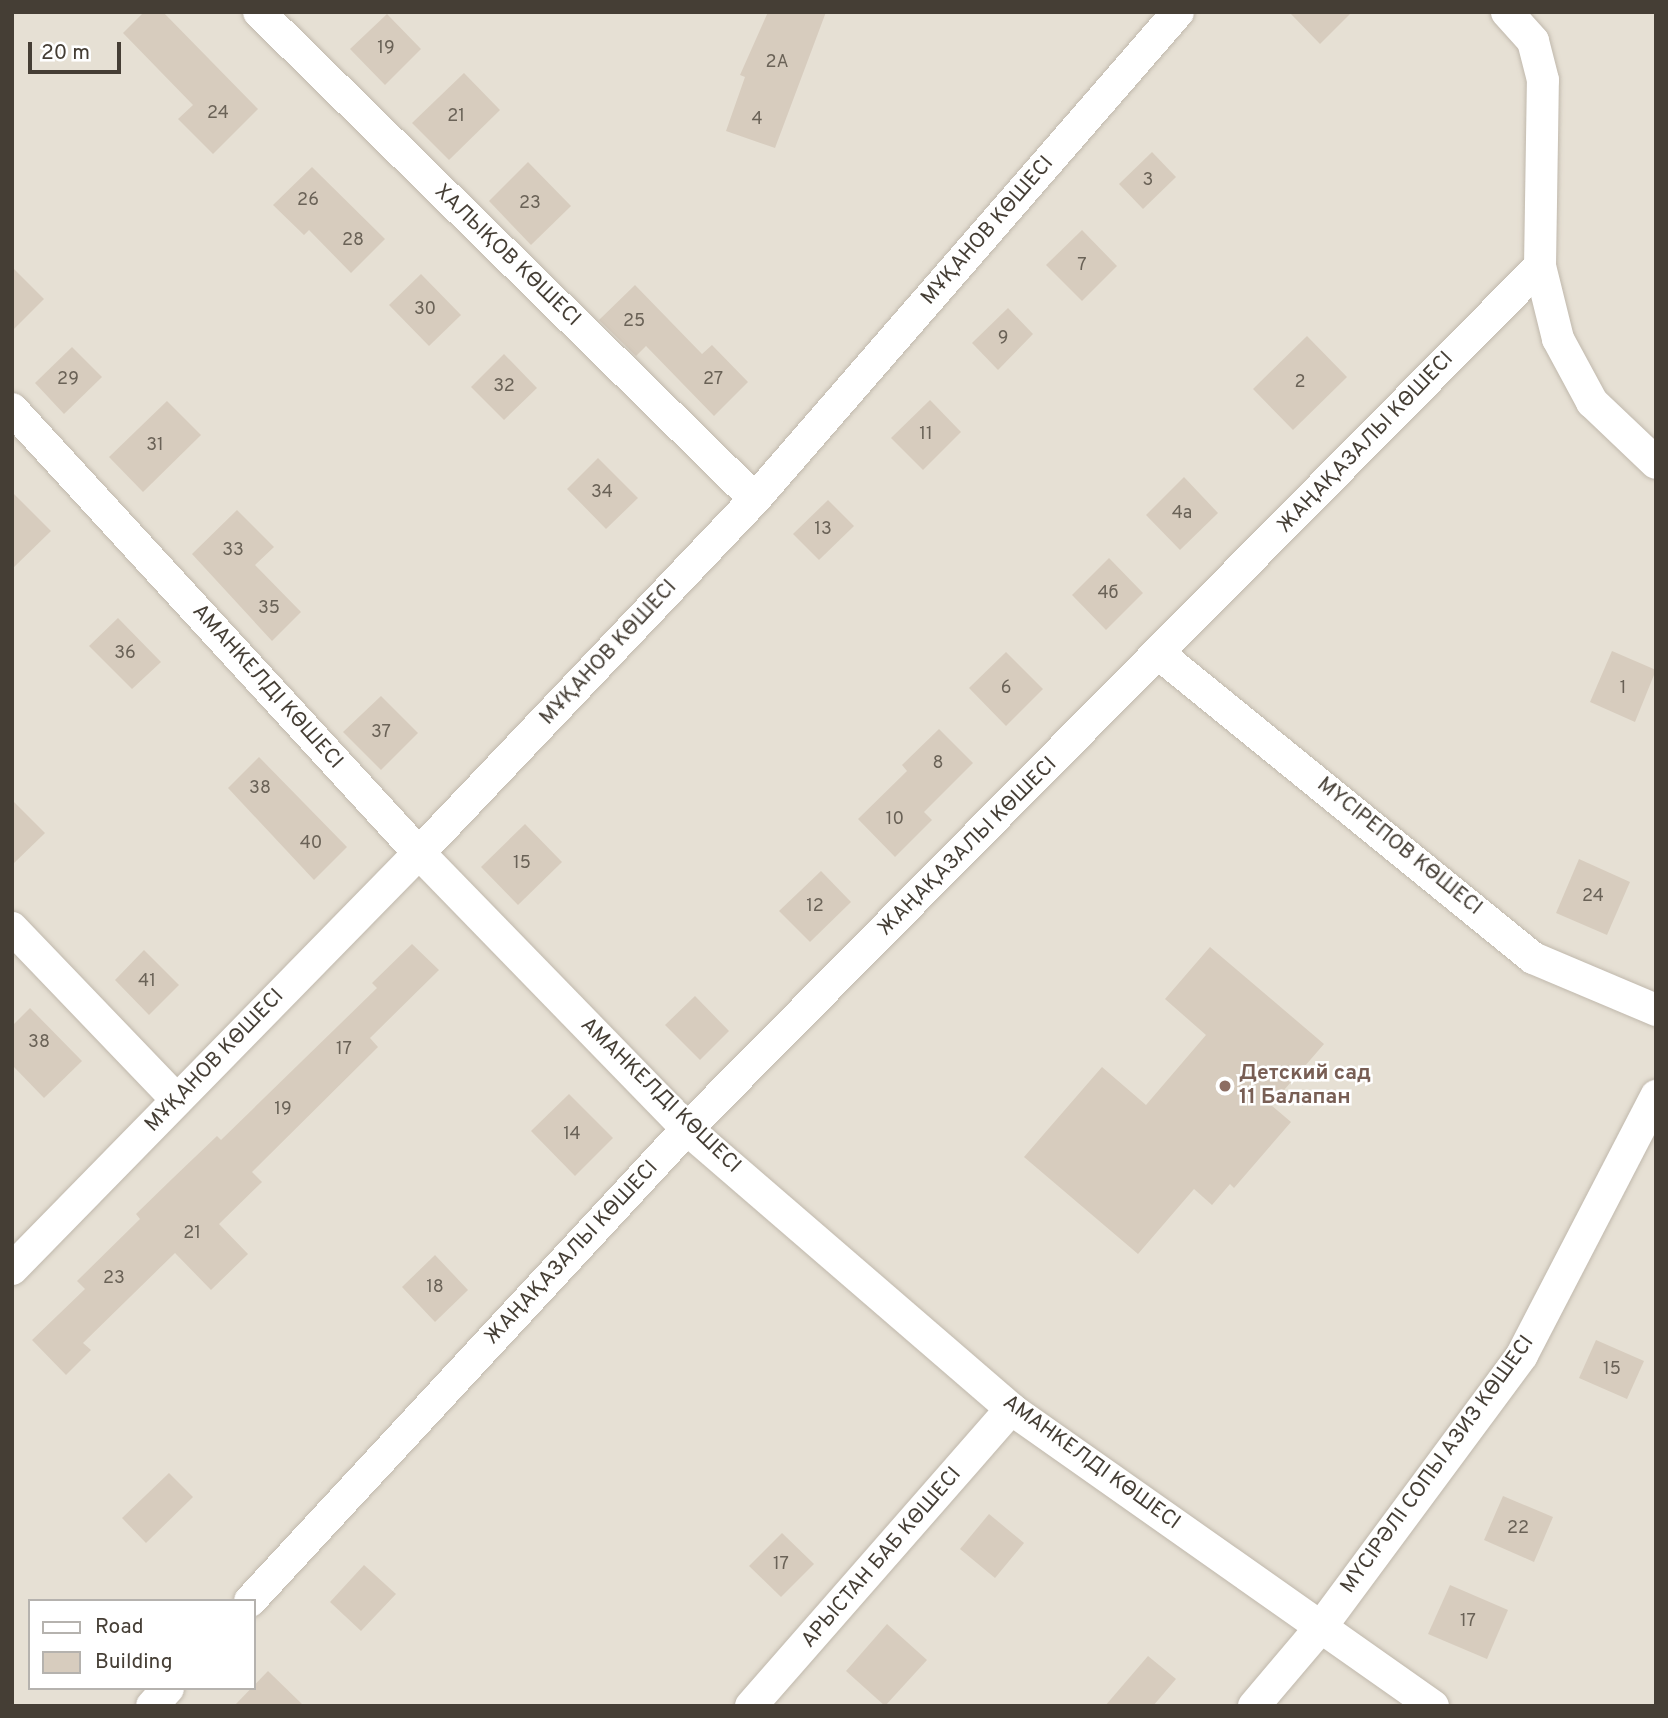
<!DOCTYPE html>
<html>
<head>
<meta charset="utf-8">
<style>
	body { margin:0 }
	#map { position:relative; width:1668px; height:1718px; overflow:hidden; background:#f2eee6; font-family:Overpass,sans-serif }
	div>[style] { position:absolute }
	.residential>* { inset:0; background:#e6e0d4 }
	.building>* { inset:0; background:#d7ccbe }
	.roads { filter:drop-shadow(0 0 2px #c0b8ac) drop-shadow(0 0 2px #c0b8ac) }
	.minor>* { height:32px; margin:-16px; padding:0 16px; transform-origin:16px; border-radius:16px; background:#fff }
	.dots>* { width:19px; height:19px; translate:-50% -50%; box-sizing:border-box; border:4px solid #fff; border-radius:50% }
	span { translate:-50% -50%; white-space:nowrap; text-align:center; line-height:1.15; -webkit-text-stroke:5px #fff; paint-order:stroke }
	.number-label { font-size:18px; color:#6a6257 }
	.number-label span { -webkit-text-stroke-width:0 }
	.street-label { font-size:21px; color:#453e35 }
	.education-label { font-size:21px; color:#785e54; font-weight:700 }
	.left { translate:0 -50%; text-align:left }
	.frame { position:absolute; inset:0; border:14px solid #453e35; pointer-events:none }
	.legend { position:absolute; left:28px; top:1599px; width:228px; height:91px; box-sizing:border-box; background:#fff; border:2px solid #b5b2ae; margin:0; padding:9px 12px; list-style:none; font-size:21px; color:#453e35 }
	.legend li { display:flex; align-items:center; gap:14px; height:35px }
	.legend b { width:35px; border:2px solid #b5b2ae }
	.scale { position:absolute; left:28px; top:42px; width:93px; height:32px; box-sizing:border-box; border:4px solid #453e35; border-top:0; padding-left:9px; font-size:21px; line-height:24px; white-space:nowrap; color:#453e35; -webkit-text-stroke:5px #fff; paint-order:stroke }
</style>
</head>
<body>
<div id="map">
	<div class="residential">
		<i style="clip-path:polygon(evenodd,12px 12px,1656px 12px,1656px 1706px,12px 1706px,12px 12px,30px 1601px,254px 1601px,254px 1688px,30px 1688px,30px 1601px)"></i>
	</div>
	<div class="building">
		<i style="clip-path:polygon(144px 12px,163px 12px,258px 109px,213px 154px,178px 119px,193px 105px,123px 33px)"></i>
		<i style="clip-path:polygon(768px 12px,826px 12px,775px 148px,726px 131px,745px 77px,740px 75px)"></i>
		<i style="clip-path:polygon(1289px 12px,1352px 12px,1320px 44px)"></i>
		<i style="clip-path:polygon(387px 14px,421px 49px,385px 85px,350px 49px)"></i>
		<i style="clip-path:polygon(464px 73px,500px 110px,449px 160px,412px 123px)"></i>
		<i style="clip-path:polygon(1152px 152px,1176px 177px,1143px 209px,1119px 184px)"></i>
		<i style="clip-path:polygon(528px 162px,571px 206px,531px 245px,489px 201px)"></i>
		<i style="clip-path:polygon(312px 167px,385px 239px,351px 273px,309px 230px,304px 235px,273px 205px)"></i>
		<i style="clip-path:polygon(1082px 230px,1117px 266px,1082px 301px,1046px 265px)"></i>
		<i style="clip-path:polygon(12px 267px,44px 299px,12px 331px)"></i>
		<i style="clip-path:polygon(421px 274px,461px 315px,429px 346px,389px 305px)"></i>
		<i style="clip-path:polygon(635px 285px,702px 354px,712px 345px,748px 382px,714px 416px,646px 346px,636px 356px,599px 320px)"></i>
		<i style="clip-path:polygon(1008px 308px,1033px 334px,998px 370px,972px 343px)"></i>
		<i style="clip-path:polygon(1307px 336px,1347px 377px,1293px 430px,1253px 389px)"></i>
		<i style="clip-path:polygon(72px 347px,102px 377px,64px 414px,35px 383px)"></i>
		<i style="clip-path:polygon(504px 354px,537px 388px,504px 420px,471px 387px)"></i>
		<i style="clip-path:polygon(930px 400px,961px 432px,923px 470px,891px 438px)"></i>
		<i style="clip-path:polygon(167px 401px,201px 435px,143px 492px,109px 457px)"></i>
		<i style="clip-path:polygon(598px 458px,638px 498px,606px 529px,567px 489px)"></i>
		<i style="clip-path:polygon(1184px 477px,1218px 513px,1180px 550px,1146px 515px)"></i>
		<i style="clip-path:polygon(12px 492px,51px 531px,12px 569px)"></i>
		<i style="clip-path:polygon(828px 500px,854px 526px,819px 560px,793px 534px)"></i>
		<i style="clip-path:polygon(237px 510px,274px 547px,255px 565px,301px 612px,272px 641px,192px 554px)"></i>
		<i style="clip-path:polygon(1109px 558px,1143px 593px,1106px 630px,1072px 595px)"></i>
		<i style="clip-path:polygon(118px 618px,161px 662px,132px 689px,89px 646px)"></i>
		<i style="clip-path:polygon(1612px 651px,1656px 670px,1635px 722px,1590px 702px)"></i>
		<i style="clip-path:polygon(1006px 652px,1043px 689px,1006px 726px,969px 688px)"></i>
		<i style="clip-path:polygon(381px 696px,418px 733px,381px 770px,343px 732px)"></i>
		<i style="clip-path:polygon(939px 729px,973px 763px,924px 812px,932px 820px,895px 857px,858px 819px,907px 771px,902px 765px)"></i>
		<i style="clip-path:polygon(259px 757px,347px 847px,314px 880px,228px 788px)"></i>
		<i style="clip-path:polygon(12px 800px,45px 833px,12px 865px)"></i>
		<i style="clip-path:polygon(525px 824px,562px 862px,518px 905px,481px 867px)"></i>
		<i style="clip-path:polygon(1579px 859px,1630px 882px,1607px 935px,1556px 913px)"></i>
		<i style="clip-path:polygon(821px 871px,851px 902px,810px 942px,779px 911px)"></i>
		<i style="clip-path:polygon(412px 944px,439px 970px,370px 1038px,378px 1047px,252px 1172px,262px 1182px,219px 1224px,248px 1254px,211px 1290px,175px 1253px,83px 1343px,91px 1350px,66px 1375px,32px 1340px,85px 1289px,77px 1281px,140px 1219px,136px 1214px,173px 1178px,217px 1136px,221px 1140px,377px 988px,372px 983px)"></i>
		<i style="clip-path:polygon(1210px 947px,1324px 1044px,1271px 1105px,1291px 1122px,1234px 1188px,1230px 1184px,1212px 1205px,1194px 1189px,1138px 1254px,1024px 1157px,1102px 1067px,1146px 1105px,1206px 1035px,1165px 999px)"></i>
		<i style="clip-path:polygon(144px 950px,179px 985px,149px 1015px,115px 980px)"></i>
		<i style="clip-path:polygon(695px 996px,729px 1031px,700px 1060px,665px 1025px)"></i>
		<i style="clip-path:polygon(30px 1008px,82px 1061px,44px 1098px,12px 1065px,12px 1026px)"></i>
		<i style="clip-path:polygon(569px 1094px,613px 1138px,575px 1176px,531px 1131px)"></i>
		<i style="clip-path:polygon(435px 1255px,468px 1290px,435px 1322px,402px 1287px)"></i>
		<i style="clip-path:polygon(1596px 1340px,1644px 1361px,1627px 1399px,1579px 1378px)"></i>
		<i style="clip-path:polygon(169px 1473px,193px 1497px,146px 1543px,122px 1518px)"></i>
		<i style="clip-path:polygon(1503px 1496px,1553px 1517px,1534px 1562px,1484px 1540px)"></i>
		<i style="clip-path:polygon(989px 1514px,1024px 1543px,995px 1578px,960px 1549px)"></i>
		<i style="clip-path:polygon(782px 1533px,814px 1564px,781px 1597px,749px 1566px)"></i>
		<i style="clip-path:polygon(364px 1565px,396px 1594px,361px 1631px,330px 1602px)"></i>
		<i style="clip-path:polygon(1450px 1585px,1508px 1610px,1487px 1659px,1428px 1634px)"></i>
		<i style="clip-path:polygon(887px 1624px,927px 1660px,885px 1706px,846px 1671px)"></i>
		<i style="clip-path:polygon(1148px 1656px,1176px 1679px,1153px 1706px,1105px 1706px)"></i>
		<i style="clip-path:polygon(268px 1671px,304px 1706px,234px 1706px)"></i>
	</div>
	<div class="roads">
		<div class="minor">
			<i style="left:259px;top:12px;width:695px;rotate:44.48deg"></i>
			<i style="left:1540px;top:266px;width:75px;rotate:76.1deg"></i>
			<i style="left:1558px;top:339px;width:72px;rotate:61.6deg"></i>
			<i style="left:1592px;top:402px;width:88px;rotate:43.6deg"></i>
			<i style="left:12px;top:409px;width:602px;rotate:47.49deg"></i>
			<i style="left:419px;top:853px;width:385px;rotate:45.8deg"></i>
			<i style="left:687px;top:1129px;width:428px;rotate:40.8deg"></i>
			<i style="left:1011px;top:1409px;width:516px;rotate:35.14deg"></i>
			<i style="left:1159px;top:654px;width:482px;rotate:39.1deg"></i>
			<i style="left:1533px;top:958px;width:134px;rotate:22.9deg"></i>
			<i style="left:12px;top:928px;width:238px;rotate:46.2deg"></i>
			<i style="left:12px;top:1269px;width:582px;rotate:-45.63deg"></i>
			<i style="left:419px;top:853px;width:488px;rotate:-46.5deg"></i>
			<i style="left:755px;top:499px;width:645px;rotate:-49.02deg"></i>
			<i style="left:250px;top:1601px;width:643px;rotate:-47.21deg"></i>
			<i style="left:687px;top:1129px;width:1213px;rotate:-45.33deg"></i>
			<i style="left:1540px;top:266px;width:186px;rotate:-89.1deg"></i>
			<i style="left:1543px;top:80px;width:40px;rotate:-104.4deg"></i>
			<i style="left:1533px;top:41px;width:39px;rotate:-132deg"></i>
			<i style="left:152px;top:1706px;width:24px;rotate:-48deg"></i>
			<i style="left:751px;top:1706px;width:395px;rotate:-48.8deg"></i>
			<i style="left:1254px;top:1706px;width:104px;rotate:-49.7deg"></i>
			<i style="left:1321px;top:1627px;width:338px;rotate:-53.5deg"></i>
			<i style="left:1522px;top:1355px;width:292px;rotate:-62.6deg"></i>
		</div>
	</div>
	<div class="dots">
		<i style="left:1225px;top:1086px;background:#8d6e63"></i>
	</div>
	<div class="number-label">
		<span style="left:386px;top:49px">19</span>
		<span style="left:777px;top:63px">2А</span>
		<span style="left:218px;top:114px">24</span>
		<span style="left:456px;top:117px">21</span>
		<span style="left:757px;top:120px">4</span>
		<span style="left:1148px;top:181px">3</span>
		<span style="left:308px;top:201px">26</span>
		<span style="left:530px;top:204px">23</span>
		<span style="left:353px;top:241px">28</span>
		<span style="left:1082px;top:266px">7</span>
		<span style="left:425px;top:310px">30</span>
		<span style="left:634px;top:322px">25</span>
		<span style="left:1003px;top:339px">9</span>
		<span style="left:68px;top:380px">29</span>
		<span style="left:713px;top:380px">27</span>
		<span style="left:1300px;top:383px">2</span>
		<span style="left:504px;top:387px">32</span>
		<span style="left:926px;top:435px">11</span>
		<span style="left:155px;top:446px">31</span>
		<span style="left:602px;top:493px">34</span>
		<span style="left:1182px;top:514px">4а</span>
		<span style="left:823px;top:530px">13</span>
		<span style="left:233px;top:551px">33</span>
		<span style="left:1108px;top:594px">4б</span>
		<span style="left:269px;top:609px">35</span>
		<span style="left:125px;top:654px">36</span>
		<span style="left:1006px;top:689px">6</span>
		<span style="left:1623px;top:689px">1</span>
		<span style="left:381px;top:733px">37</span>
		<span style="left:938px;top:764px">8</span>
		<span style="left:260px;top:789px">38</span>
		<span style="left:895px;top:820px">10</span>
		<span style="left:311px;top:844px">40</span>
		<span style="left:522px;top:864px">15</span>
		<span style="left:1593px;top:897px">24</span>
		<span style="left:815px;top:907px">12</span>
		<span style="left:147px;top:982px">41</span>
		<span style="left:39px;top:1043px">38</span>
		<span style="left:344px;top:1050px">17</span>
		<span style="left:283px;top:1110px">19</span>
		<span style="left:572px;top:1135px">14</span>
		<span style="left:192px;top:1234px">21</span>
		<span style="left:114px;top:1279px">23</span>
		<span style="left:435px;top:1288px">18</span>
		<span style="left:1612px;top:1370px">15</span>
		<span style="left:1518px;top:1529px">22</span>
		<span style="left:781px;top:1565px">17</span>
		<span style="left:1468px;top:1622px">17</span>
	</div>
	<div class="street-label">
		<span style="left:988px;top:231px;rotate:-49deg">МҰҚАНОВ КӨШЕСІ</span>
		<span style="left:507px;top:256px;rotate:44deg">ХАЛЫҚОВ КӨШЕСІ</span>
		<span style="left:1366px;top:443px;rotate:-46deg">ЖАҢАҚАЗАЛЫ КӨШЕСІ</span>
		<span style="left:609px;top:653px;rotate:-47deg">МҰҚАНОВ КӨШЕСІ</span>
		<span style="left:267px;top:687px;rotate:48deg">АМАНКЕЛДІ КӨШЕСІ</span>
		<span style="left:968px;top:847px;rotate:-45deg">ЖАҢАҚАЗАЛЫ КӨШЕСІ</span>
		<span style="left:1399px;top:847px;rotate:39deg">МҮСІРЕПОВ КӨШЕСІ</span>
		<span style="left:215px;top:1061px;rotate:-46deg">МҰҚАНОВ КӨШЕСІ</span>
		<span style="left:660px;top:1096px;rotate:44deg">АМАНКЕЛДІ КӨШЕСІ</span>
		<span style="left:572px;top:1253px;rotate:-47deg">ЖАҢАҚАЗАЛЫ КӨШЕСІ</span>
		<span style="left:1091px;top:1463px;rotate:36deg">АМАНКЕЛДІ КӨШЕСІ</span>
		<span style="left:1438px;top:1465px;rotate:-54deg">МҮСІРӘЛІ СОПЫ АЗИЗ КӨШЕСІ</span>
		<span style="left:882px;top:1558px;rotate:-49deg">АРЫСТАН БАБ КӨШЕСІ</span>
	</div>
	<div class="education-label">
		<span class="left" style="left:1239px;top:1086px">Детский сад<br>11 Балапан</span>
	</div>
	<div class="frame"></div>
	<ul class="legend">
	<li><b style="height:9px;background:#fff"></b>Road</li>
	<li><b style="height:19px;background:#d7ccbe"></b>Building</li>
	</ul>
	<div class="scale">20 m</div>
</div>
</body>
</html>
